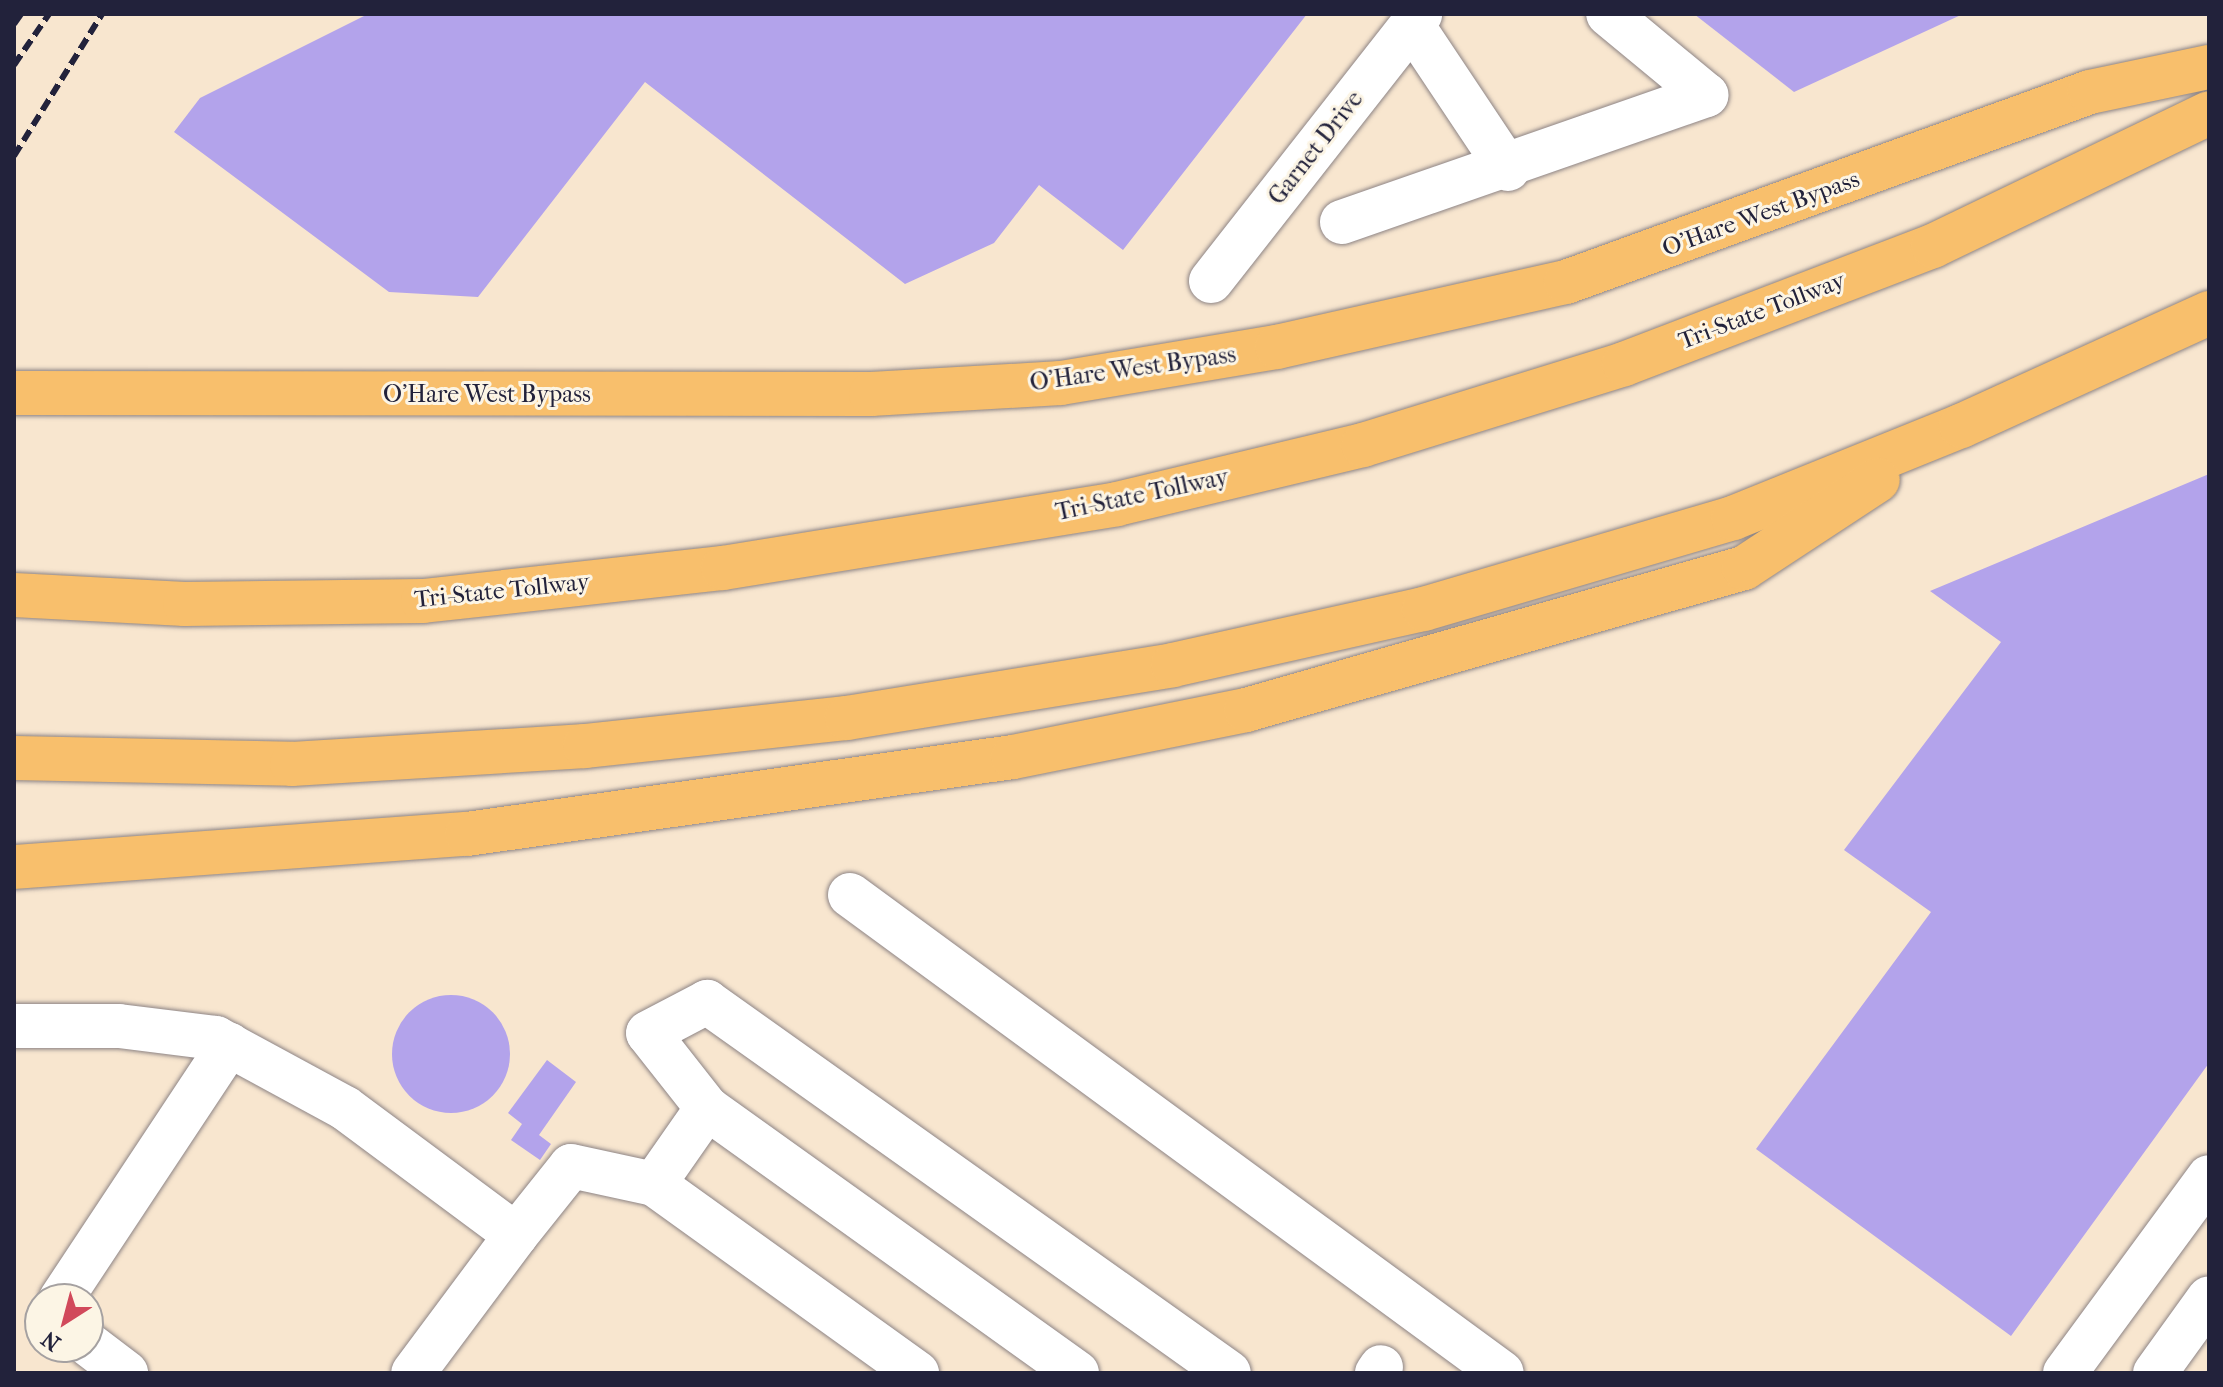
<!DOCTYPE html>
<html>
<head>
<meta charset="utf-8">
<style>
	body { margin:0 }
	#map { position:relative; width:2223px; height:1387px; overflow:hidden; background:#f8e6cf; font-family:"IM FELL French Canon",serif }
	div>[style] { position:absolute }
	.building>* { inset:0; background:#b3a3eb }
	.round { border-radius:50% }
	.roads { filter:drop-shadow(0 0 2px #8d8485) drop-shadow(0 0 2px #8d8485) }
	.minor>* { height:44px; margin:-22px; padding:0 22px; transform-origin:22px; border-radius:22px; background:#fff }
	.highway>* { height:44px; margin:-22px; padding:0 22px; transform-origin:22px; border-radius:22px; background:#f8bf6c }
	.rail>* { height:6px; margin-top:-3px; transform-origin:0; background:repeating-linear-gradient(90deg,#22223b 0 12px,transparent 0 18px) }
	span { translate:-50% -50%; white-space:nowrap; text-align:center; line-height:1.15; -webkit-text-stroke:6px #fcf5e5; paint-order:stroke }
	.street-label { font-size:24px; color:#22223b }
	.frame { position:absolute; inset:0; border:16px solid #22223b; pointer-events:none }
	.north { position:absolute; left:24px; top:1283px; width:80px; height:80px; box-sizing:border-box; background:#fcf5e5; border:2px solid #a5a1a1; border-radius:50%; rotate:216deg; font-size:22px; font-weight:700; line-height:32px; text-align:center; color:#22223b }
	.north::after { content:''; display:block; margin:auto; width:28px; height:36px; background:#d1495b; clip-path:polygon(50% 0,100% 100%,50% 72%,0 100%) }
</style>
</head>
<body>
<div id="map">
	<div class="building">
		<i style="clip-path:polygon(368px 14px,1307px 14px,1123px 250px,1039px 185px,994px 243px,905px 284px,645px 82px,478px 297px,389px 292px,174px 132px,200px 98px)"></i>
		<i style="clip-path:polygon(1694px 14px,1963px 14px,1794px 92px)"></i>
		<i style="clip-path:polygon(2209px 474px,2209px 1063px,2011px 1336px,1756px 1149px,1931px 912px,1844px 850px,2001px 642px,1930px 591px)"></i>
		<i class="round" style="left:392px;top:995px;width:118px;height:118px"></i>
		<i style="clip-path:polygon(547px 1060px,576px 1082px,539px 1135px,551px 1144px,540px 1160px,511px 1140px,522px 1124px,508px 1113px)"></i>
	</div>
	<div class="roads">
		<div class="minor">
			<i style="left:1412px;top:25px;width:173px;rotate:56.3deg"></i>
			<i style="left:1342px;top:222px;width:386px;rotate:-19.2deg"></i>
			<i style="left:1706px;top:95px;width:127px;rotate:-140.4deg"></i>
			<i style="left:1211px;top:281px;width:339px;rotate:-51.9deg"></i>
			<i style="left:850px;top:895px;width:808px;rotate:36.25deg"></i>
			<i style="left:14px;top:1026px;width:105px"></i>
			<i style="left:119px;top:1026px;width:98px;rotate:7.1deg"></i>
			<i style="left:216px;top:1038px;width:147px;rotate:28.5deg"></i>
			<i style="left:345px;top:1108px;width:213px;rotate:36.6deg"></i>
			<i style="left:516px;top:1235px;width:172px;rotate:126.7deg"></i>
			<i style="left:654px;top:1184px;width:93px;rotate:-55.1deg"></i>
			<i style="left:516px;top:1235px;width:88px;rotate:-51.4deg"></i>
			<i style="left:571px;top:1166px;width:85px;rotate:12.2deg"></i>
			<i style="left:654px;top:1184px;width:324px;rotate:35.7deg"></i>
			<i style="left:61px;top:1299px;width:305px;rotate:-56.5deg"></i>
			<i style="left:88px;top:1344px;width:48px;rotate:37.3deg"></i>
			<i style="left:1077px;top:1373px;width:455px;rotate:-144.4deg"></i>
			<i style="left:707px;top:1108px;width:95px;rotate:-128.2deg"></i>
			<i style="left:648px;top:1033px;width:67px;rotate:-27.7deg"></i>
			<i style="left:707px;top:1002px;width:640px;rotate:35.4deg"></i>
			<i style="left:1377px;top:1373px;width:7px;rotate:-56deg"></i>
			<i style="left:2065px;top:1373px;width:243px;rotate:-53.7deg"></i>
			<i style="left:2155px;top:1373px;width:92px;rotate:-54.2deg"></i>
		</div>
		<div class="highway">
			<i style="left:14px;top:393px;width:857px;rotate:0.07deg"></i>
			<i style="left:871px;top:394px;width:190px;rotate:-3.3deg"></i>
			<i style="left:1061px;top:383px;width:219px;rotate:-9.5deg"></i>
			<i style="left:1277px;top:347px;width:296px;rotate:-12.7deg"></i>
			<i style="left:1566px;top:282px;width:557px;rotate:-19.93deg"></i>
			<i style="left:2090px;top:92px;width:122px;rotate:-11.9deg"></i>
			<i style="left:14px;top:595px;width:171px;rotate:3deg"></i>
			<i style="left:185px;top:604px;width:238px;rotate:-0.7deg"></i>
			<i style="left:423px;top:601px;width:302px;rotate:-6.3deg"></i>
			<i style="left:723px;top:568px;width:399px;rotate:-9.2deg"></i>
			<i style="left:1117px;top:504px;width:253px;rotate:-13.5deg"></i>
			<i style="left:1363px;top:445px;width:273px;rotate:-17.2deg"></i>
			<i style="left:1624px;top:364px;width:331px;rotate:-20.9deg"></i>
			<i style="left:1933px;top:246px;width:306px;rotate:-25.7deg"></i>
			<i style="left:14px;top:758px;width:278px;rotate:1.2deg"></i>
			<i style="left:292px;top:764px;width:294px;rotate:-3.5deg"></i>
			<i style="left:585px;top:746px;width:263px;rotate:-6.1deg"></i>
			<i style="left:847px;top:718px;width:330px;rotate:-9.2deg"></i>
			<i style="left:1173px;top:665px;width:257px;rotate:-12.6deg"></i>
			<i style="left:1424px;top:609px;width:322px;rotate:-16.4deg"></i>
			<i style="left:1733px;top:518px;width:246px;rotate:-22deg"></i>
			<i style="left:1961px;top:426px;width:273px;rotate:-24.5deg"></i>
			<i style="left:14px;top:867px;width:454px;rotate:-4.2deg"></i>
			<i style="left:467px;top:834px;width:551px;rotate:-8.03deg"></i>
			<i style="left:1013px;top:757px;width:238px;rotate:-11.4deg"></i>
			<i style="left:1246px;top:710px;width:518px;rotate:-15.92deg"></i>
			<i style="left:1744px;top:568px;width:160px;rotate:-33.3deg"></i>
		</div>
	</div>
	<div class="rail">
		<i style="left:14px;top:24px;width:12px;rotate:-55deg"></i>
		<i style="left:14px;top:65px;width:62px;rotate:-55.5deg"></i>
		<i style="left:14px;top:156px;width:167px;rotate:-58.2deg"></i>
	</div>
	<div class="street-label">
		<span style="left:1316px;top:148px;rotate:-52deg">Garnet Drive</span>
		<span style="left:1761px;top:214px;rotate:-20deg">O'Hare West Bypass</span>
		<span style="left:1762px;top:311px;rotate:-21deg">Tri-State Tollway</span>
		<span style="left:1133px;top:369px;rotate:-8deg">O'Hare West Bypass</span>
		<span style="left:487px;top:395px">O'Hare West Bypass</span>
		<span style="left:1142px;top:495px;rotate:-12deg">Tri-State Tollway</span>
		<span style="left:502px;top:591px;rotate:-6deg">Tri-State Tollway</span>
	</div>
	<div class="frame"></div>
	<div class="north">N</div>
</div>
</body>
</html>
